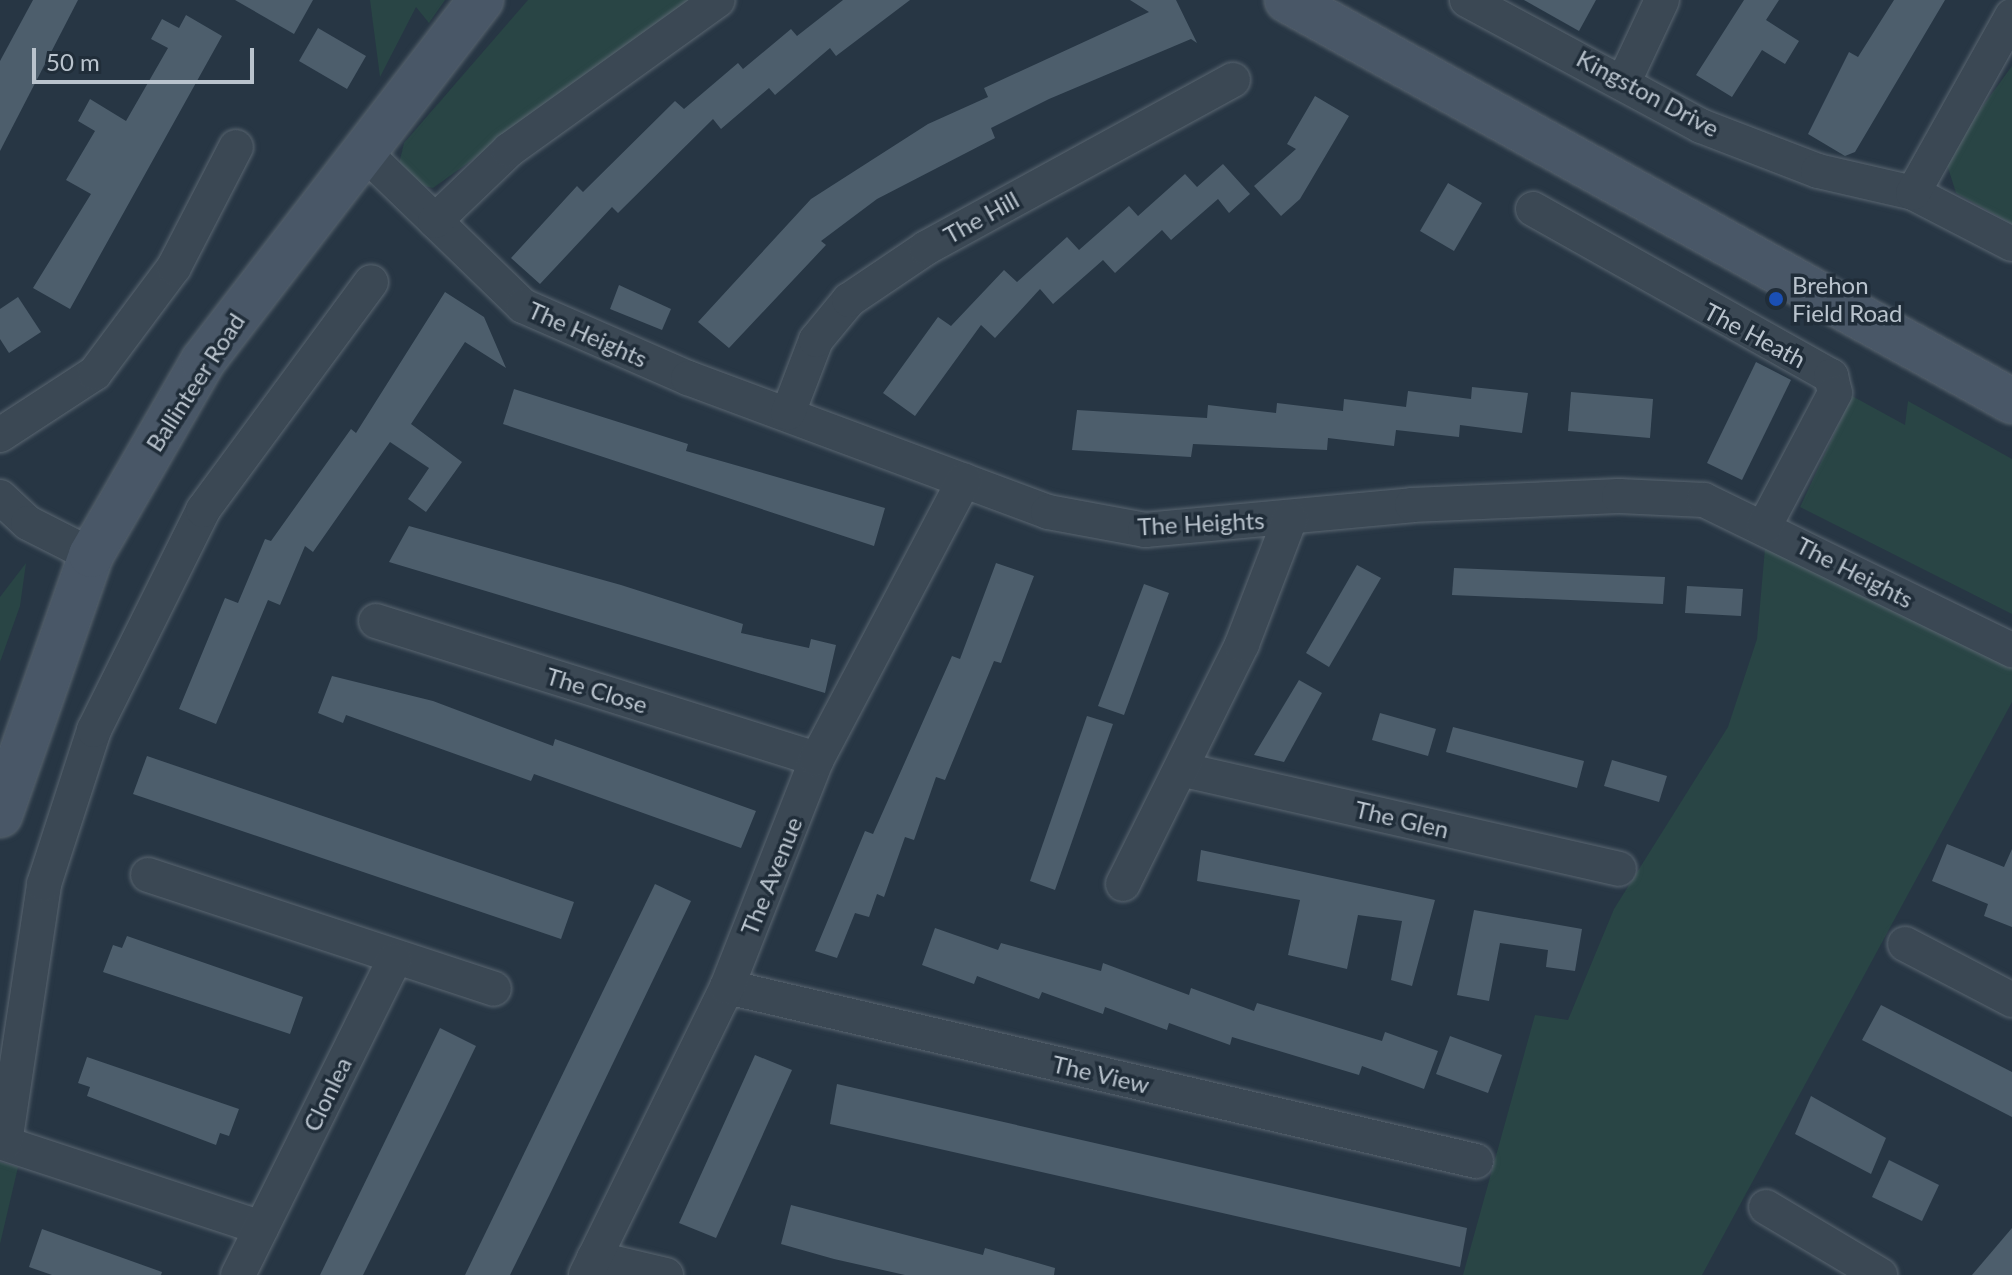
<!DOCTYPE html>
<html>
<head>
<meta charset="utf-8">
<style>
	body { margin:0 }
	#map { position:relative; width:2012px; height:1275px; overflow:hidden; background:#273644; font-family:Lato,sans-serif }
	div>[style] { position:absolute }
	.green>* { inset:0; background:#294545 }
	.building>* { inset:0; background:#4d5e6c }
	.roads { filter:drop-shadow(0 0 2px #5a6671) drop-shadow(0 0 2px #5a6671) }
	.minor>* { height:34px; margin:-17px; padding:0 17px; transform-origin:17px; border-radius:17px; background:#3b4854 }
	.secondary>* { height:44px; margin:-22px; padding:0 22px; transform-origin:22px; border-radius:22px; background:#495767 }
	.dots>* { width:22px; height:22px; translate:-50% -50%; box-sizing:border-box; border:4px solid #202d39; border-radius:50% }
	span { translate:-50% -50%; white-space:nowrap; text-align:center; line-height:1.15; -webkit-text-stroke:7px #202d39; paint-order:stroke }
	.street-label { font-size:24px; color:#b9c3cd }
	.poi-label { font-size:24px; color:#b9c3cd }
	.left { translate:0 -50%; text-align:left }
	.scale { position:absolute; left:32px; top:48px; width:222px; height:36px; box-sizing:border-box; border:4px solid #b9c3cd; border-top:0; padding-left:10px; font-size:24px; line-height:28px; white-space:nowrap; color:#b9c3cd; -webkit-text-stroke:6px #202d39; paint-order:stroke }
</style>
</head>
<body>
<div id="map">
	<div class="green">
		<i style="clip-path:polygon(370px 0,445px 0,429px 23px,416px 7px,380px 77px)"></i>
		<i style="clip-path:polygon(528px 0,695px 0,433px 188px,416px 184px,399px 164px,404px 143px)"></i>
		<i style="clip-path:polygon(2012px 66px,2012px 224px,1956px 193px,1945px 158px)"></i>
		<i style="clip-path:polygon(1852px 396px,1905px 425px,1908px 401px,2012px 459px,2012px 614px,1800px 507px)"></i>
		<i style="clip-path:polygon(1766px 537px,2012px 660px,2012px 702px,1702px 1275px,1463px 1275px,1535px 1015px,1568px 1020px,1614px 909px,1728px 727px,1757px 639px)"></i>
		<i style="clip-path:polygon(26px 563px,20px 606px,0 662px,0 597px)"></i>
		<i style="clip-path:polygon(0 1162px,18px 1167px,0 1244px)"></i>
	</div>
	<div class="building">
		<i style="clip-path:polygon(33px 0,78px 0,0 151px,0 61px)"></i>
		<i style="clip-path:polygon(235px 0,313px 0,294px 34px)"></i>
		<i style="clip-path:polygon(843px 0,910px 0,836px 56px,830px 48px,775px 95px,769px 88px,721px 129px,713px 119px,618px 213px,612px 207px,540px 284px,511px 258px,577px 186px,583px 192px,675px 101px,684px 109px,738px 63px,743px 69px,791px 29px,797px 36px)"></i>
		<i style="clip-path:polygon(1130px 0,1176px 0,1197px 43px,1191px 39px,1049px 99px,991px 128px,995px 138px,877px 199px,821px 241px,826px 245px,729px 348px,698px 322px,811px 199px,928px 124px,988px 97px,984px 88px,1149px 12px)"></i>
		<i style="clip-path:polygon(1524px 0,1596px 0,1579px 31px)"></i>
		<i style="clip-path:polygon(1744px 0,1779px 0,1766px 20px,1799px 41px,1785px 64px,1762px 50px,1732px 97px,1696px 75px)"></i>
		<i style="clip-path:polygon(1894px 0,1945px 0,1855px 152px,1845px 156px,1808px 134px,1849px 52px,1858px 57px)"></i>
		<i style="clip-path:polygon(186px 15px,222px 36px,70px 309px,33px 288px,91px 194px,66px 180px,95px 131px,78px 121px,90px 99px,126px 121px,168px 48px,151px 39px,162px 19px,179px 28px)"></i>
		<i style="clip-path:polygon(318px 28px,366px 56px,347px 89px,299px 61px)"></i>
		<i style="clip-path:polygon(1315px 96px,1349px 116px,1300px 199px,1281px 216px,1254px 186px,1296px 149px,1287px 144px)"></i>
		<i style="clip-path:polygon(1223px 164px,1250px 194px,1229px 213px,1218px 199px,1171px 240px,1162px 230px,1115px 273px,1103px 260px,1053px 304px,1040px 289px,995px 338px,981px 325px,915px 416px,883px 393px,938px 317px,951px 326px,1004px 270px,1017px 282px,1067px 237px,1079px 250px,1129px 206px,1138px 216px,1185px 174px,1197px 187px)"></i>
		<i style="clip-path:polygon(1448px 183px,1482px 203px,1454px 251px,1420px 231px)"></i>
		<i style="clip-path:polygon(619px 285px,671px 309px,662px 330px,610px 309px)"></i>
		<i style="clip-path:polygon(445px 292px,484px 317px,506px 368px,465px 342px,411px 424px,462px 462px,426px 512px,408px 499px,429px 468px,390px 442px,313px 552px,305px 546px,280px 605px,268px 600px,216px 724px,179px 709px,225px 598px,238px 603px,265px 539px,271px 541px,351px 429px,356px 433px)"></i>
		<i style="clip-path:polygon(18px 297px,41px 332px,9px 353px,0 339px,0 309px)"></i>
		<i style="clip-path:polygon(1756px 362px,1791px 380px,1742px 480px,1707px 463px)"></i>
		<i style="clip-path:polygon(1472px 387px,1528px 393px,1522px 433px,1460px 425px,1459px 437px,1396px 430px,1394px 446px,1328px 438px,1327px 450px,1193px 444px,1191px 457px,1072px 450px,1077px 410px,1207px 418px,1208px 405px,1276px 413px,1277px 403px,1343px 411px,1344px 399px,1406px 407px,1408px 391px,1471px 399px)"></i>
		<i style="clip-path:polygon(514px 389px,688px 444px,686px 451px,885px 508px,874px 546px,503px 424px)"></i>
		<i style="clip-path:polygon(1571px 392px,1653px 399px,1650px 438px,1568px 431px)"></i>
		<i style="clip-path:polygon(409px 526px,621px 585px,743px 624px,741px 633px,809px 648px,811px 639px,836px 645px,825px 693px,389px 562px)"></i>
		<i style="clip-path:polygon(996px 563px,1034px 576px,1001px 663px,994px 661px,945px 780px,936px 777px,914px 840px,905px 837px,884px 897px,877px 894px,869px 917px,855px 913px,837px 958px,815px 951px,865px 831px,873px 834px,952px 656px,960px 659px)"></i>
		<i style="clip-path:polygon(1357px 565px,1381px 578px,1329px 667px,1306px 653px)"></i>
		<i style="clip-path:polygon(1454px 568px,1665px 577px,1663px 604px,1452px 595px)"></i>
		<i style="clip-path:polygon(1144px 584px,1169px 593px,1124px 715px,1098px 706px)"></i>
		<i style="clip-path:polygon(1687px 586px,1743px 589px,1741px 616px,1685px 613px)"></i>
		<i style="clip-path:polygon(332px 676px,433px 701px,553px 746px,555px 739px,756px 811px,741px 848px,534px 774px,531px 781px,346px 715px,343px 723px,318px 713px)"></i>
		<i style="clip-path:polygon(1299px 680px,1322px 693px,1284px 762px,1254px 755px)"></i>
		<i style="clip-path:polygon(1380px 713px,1436px 729px,1428px 756px,1372px 740px)"></i>
		<i style="clip-path:polygon(1087px 716px,1113px 724px,1055px 890px,1030px 881px)"></i>
		<i style="clip-path:polygon(1453px 727px,1584px 761px,1577px 788px,1446px 752px)"></i>
		<i style="clip-path:polygon(147px 756px,574px 902px,561px 939px,133px 794px)"></i>
		<i style="clip-path:polygon(1612px 760px,1667px 776px,1659px 802px,1604px 786px)"></i>
		<i style="clip-path:polygon(1947px 844px,2004px 867px,2012px 849px,2012px 927px,1984px 916px,1988px 904px,1932px 881px)"></i>
		<i style="clip-path:polygon(1201px 850px,1435px 900px,1412px 986px,1391px 980px,1402px 921px,1358px 915px,1347px 969px,1288px 955px,1300px 900px,1197px 881px)"></i>
		<i style="clip-path:polygon(655px 884px,691px 901px,549px 1196px,510px 1275px,465px 1275px)"></i>
		<i style="clip-path:polygon(1474px 910px,1582px 929px,1575px 971px,1546px 967px,1548px 950px,1500px 943px,1489px 1001px,1457px 995px)"></i>
		<i style="clip-path:polygon(935px 928px,998px 950px,1001px 943px,1101px 971px,1103px 963px,1189px 995px,1191px 988px,1254px 1011px,1257px 1003px,1382px 1041px,1385px 1032px,1438px 1051px,1424px 1089px,1362px 1066px,1359px 1075px,1232px 1037px,1230px 1045px,1169px 1023px,1167px 1030px,1105px 1007px,1103px 1014px,1042px 992px,1039px 999px,977px 976px,974px 984px,922px 965px)"></i>
		<i style="clip-path:polygon(127px 936px,303px 997px,290px 1034px,103px 972px,113px 945px,122px 948px)"></i>
		<i style="clip-path:polygon(1881px 1005px,2012px 1072px,2012px 1117px,1862px 1040px)"></i>
		<i style="clip-path:polygon(440px 1028px,476px 1046px,445px 1110px,363px 1275px,320px 1275px)"></i>
		<i style="clip-path:polygon(1450px 1036px,1502px 1055px,1488px 1093px,1436px 1074px)"></i>
		<i style="clip-path:polygon(755px 1055px,792px 1070px,716px 1238px,679px 1223px)"></i>
		<i style="clip-path:polygon(87px 1057px,239px 1109px,229px 1136px,220px 1133px,216px 1145px,87px 1096px,90px 1087px,78px 1083px)"></i>
		<i style="clip-path:polygon(837px 1084px,1467px 1228px,1460px 1267px,830px 1124px)"></i>
		<i style="clip-path:polygon(1811px 1096px,1886px 1138px,1871px 1174px,1795px 1134px)"></i>
		<i style="clip-path:polygon(1889px 1160px,1939px 1185px,1922px 1221px,1872px 1197px)"></i>
		<i style="clip-path:polygon(791px 1205px,983px 1255px,985px 1248px,1055px 1268px,1054px 1275px,905px 1275px,834px 1259px,781px 1244px)"></i>
		<i style="clip-path:polygon(2012px 1228px,2012px 1275px,1972px 1275px)"></i>
		<i style="clip-path:polygon(42px 1229px,162px 1272px,161px 1275px,52px 1275px,29px 1267px)"></i>
	</div>
	<div class="roads">
		<div class="minor">
			<i style="left:1467px;top:0;width:266px;rotate:28.3deg"></i>
			<i style="left:1701px;top:126px;width:125px;rotate:21deg"></i>
			<i style="left:1818px;top:171px;width:98px;rotate:13deg"></i>
			<i style="left:1913px;top:193px;width:111px;rotate:27.3deg"></i>
			<i style="left:1625px;top:79px;width:87px;rotate:-64.9deg"></i>
			<i style="left:362px;top:150px;width:224px;rotate:44.1deg"></i>
			<i style="left:523px;top:306px;width:180px;rotate:23.6deg"></i>
			<i style="left:688px;top:378px;width:384px;rotate:20.4deg"></i>
			<i style="left:1048px;top:512px;width:99px;rotate:10.5deg"></i>
			<i style="left:1145px;top:530px;width:268px;rotate:-5.3deg"></i>
			<i style="left:1412px;top:505px;width:207px;rotate:-2.5deg"></i>
			<i style="left:1619px;top:496px;width:85px;rotate:2.7deg"></i>
			<i style="left:1704px;top:500px;width:343px;rotate:26deg"></i>
			<i style="left:1913px;top:193px;width:203px;rotate:-60.8deg"></i>
			<i style="left:1533px;top:209px;width:342px;rotate:29.3deg"></i>
			<i style="left:1831px;top:376px;width:17px;rotate:77deg"></i>
			<i style="left:1835px;top:393px;width:152px;rotate:117.9deg"></i>
			<i style="left:435px;top:221px;width:103px;rotate:-43.8deg"></i>
			<i style="left:509px;top:150px;width:257px;rotate:-35.7deg"></i>
			<i style="left:788px;top:413px;width:78px;rotate:-69deg"></i>
			<i style="left:816px;top:340px;width:52px;rotate:-50.5deg"></i>
			<i style="left:849px;top:300px;width:93px;rotate:-34deg"></i>
			<i style="left:926px;top:248px;width:350px;rotate:-28.7deg"></i>
			<i style="left:0;top:435px;width:113px;rotate:-33.1deg"></i>
			<i style="left:95px;top:373px;width:132px;rotate:-53.3deg"></i>
			<i style="left:174px;top:267px;width:135px;rotate:-62.7deg"></i>
			<i style="left:0;top:497px;width:38px;rotate:43deg"></i>
			<i style="left:28px;top:523px;width:71px;rotate:26.9deg"></i>
			<i style="left:376px;top:621px;width:462px;rotate:17.4deg"></i>
			<i style="left:1184px;top:770px;width:446px;rotate:12.8deg"></i>
			<i style="left:148px;top:875px;width:364px;rotate:18.2deg"></i>
			<i style="left:1123px;top:884px;width:268px;rotate:-63.6deg"></i>
			<i style="left:1242px;top:644px;width:134px;rotate:-69deg"></i>
			<i style="left:1905px;top:944px;width:121px;rotate:27.6deg"></i>
			<i style="left:727px;top:987px;width:769px;rotate:13.08deg"></i>
			<i style="left:0;top:1142px;width:275px;rotate:18.2deg"></i>
			<i style="left:5px;top:1143px;width:262px;rotate:-81.4deg"></i>
			<i style="left:44px;top:884px;width:162px;rotate:-72deg"></i>
			<i style="left:94px;top:730px;width:246px;rotate:-63.6deg"></i>
			<i style="left:203px;top:510px;width:283px;rotate:-53.6deg"></i>
			<i style="left:1766px;top:1207px;width:133px;rotate:30.8deg"></i>
			<i style="left:594px;top:1258px;width:74px;rotate:13.3deg"></i>
			<i style="left:238px;top:1275px;width:351px;rotate:-63.6deg"></i>
			<i style="left:586px;top:1275px;width:321px;rotate:-63.9deg"></i>
			<i style="left:727px;top:987px;width:245px;rotate:-68.5deg"></i>
			<i style="left:817px;top:759px;width:315px;rotate:-62.2deg"></i>
		</div>
		<div class="secondary">
			<i style="left:1287px;top:0;width:829px;rotate:28.95deg"></i>
			<i style="left:0;top:815px;width:275px;rotate:-70.7deg"></i>
			<i style="left:91px;top:555px;width:224px;rotate:-60deg"></i>
			<i style="left:203px;top:361px;width:456px;rotate:-52.4deg"></i>
		</div>
	</div>
	<div class="dots">
		<i style="left:1776px;top:299px;background:#1a4fb4"></i>
	</div>
	<div class="street-label">
		<span style="left:1648px;top:93px;rotate:28deg">Kingston Drive</span>
		<span style="left:981px;top:217px;rotate:-29deg">The Hill</span>
		<span style="left:588px;top:334px;rotate:24deg">The Heights</span>
		<span style="left:1755px;top:335px;rotate:28deg">The Heath</span>
		<span style="left:195px;top:382px;rotate:-57deg">Ballinteer Road</span>
		<span style="left:1201px;top:523px;rotate:-3deg">The Heights</span>
		<span style="left:1855px;top:572px;rotate:27deg">The Heights</span>
		<span style="left:597px;top:690px;rotate:17deg">The Close</span>
		<span style="left:1402px;top:819px;rotate:13deg">The Glen</span>
		<span style="left:771px;top:876px;rotate:-68deg">The Avenue</span>
		<span style="left:1101px;top:1074px;rotate:13deg">The View</span>
		<span style="left:327px;top:1094px;rotate:-64deg">Clonlea</span>
	</div>
	<div class="poi-label">
		<span class="left" style="left:1792px;top:299px">Brehon<br>Field Road</span>
	</div>
	<div class="scale">50 m</div>
</div>
</body>
</html>
